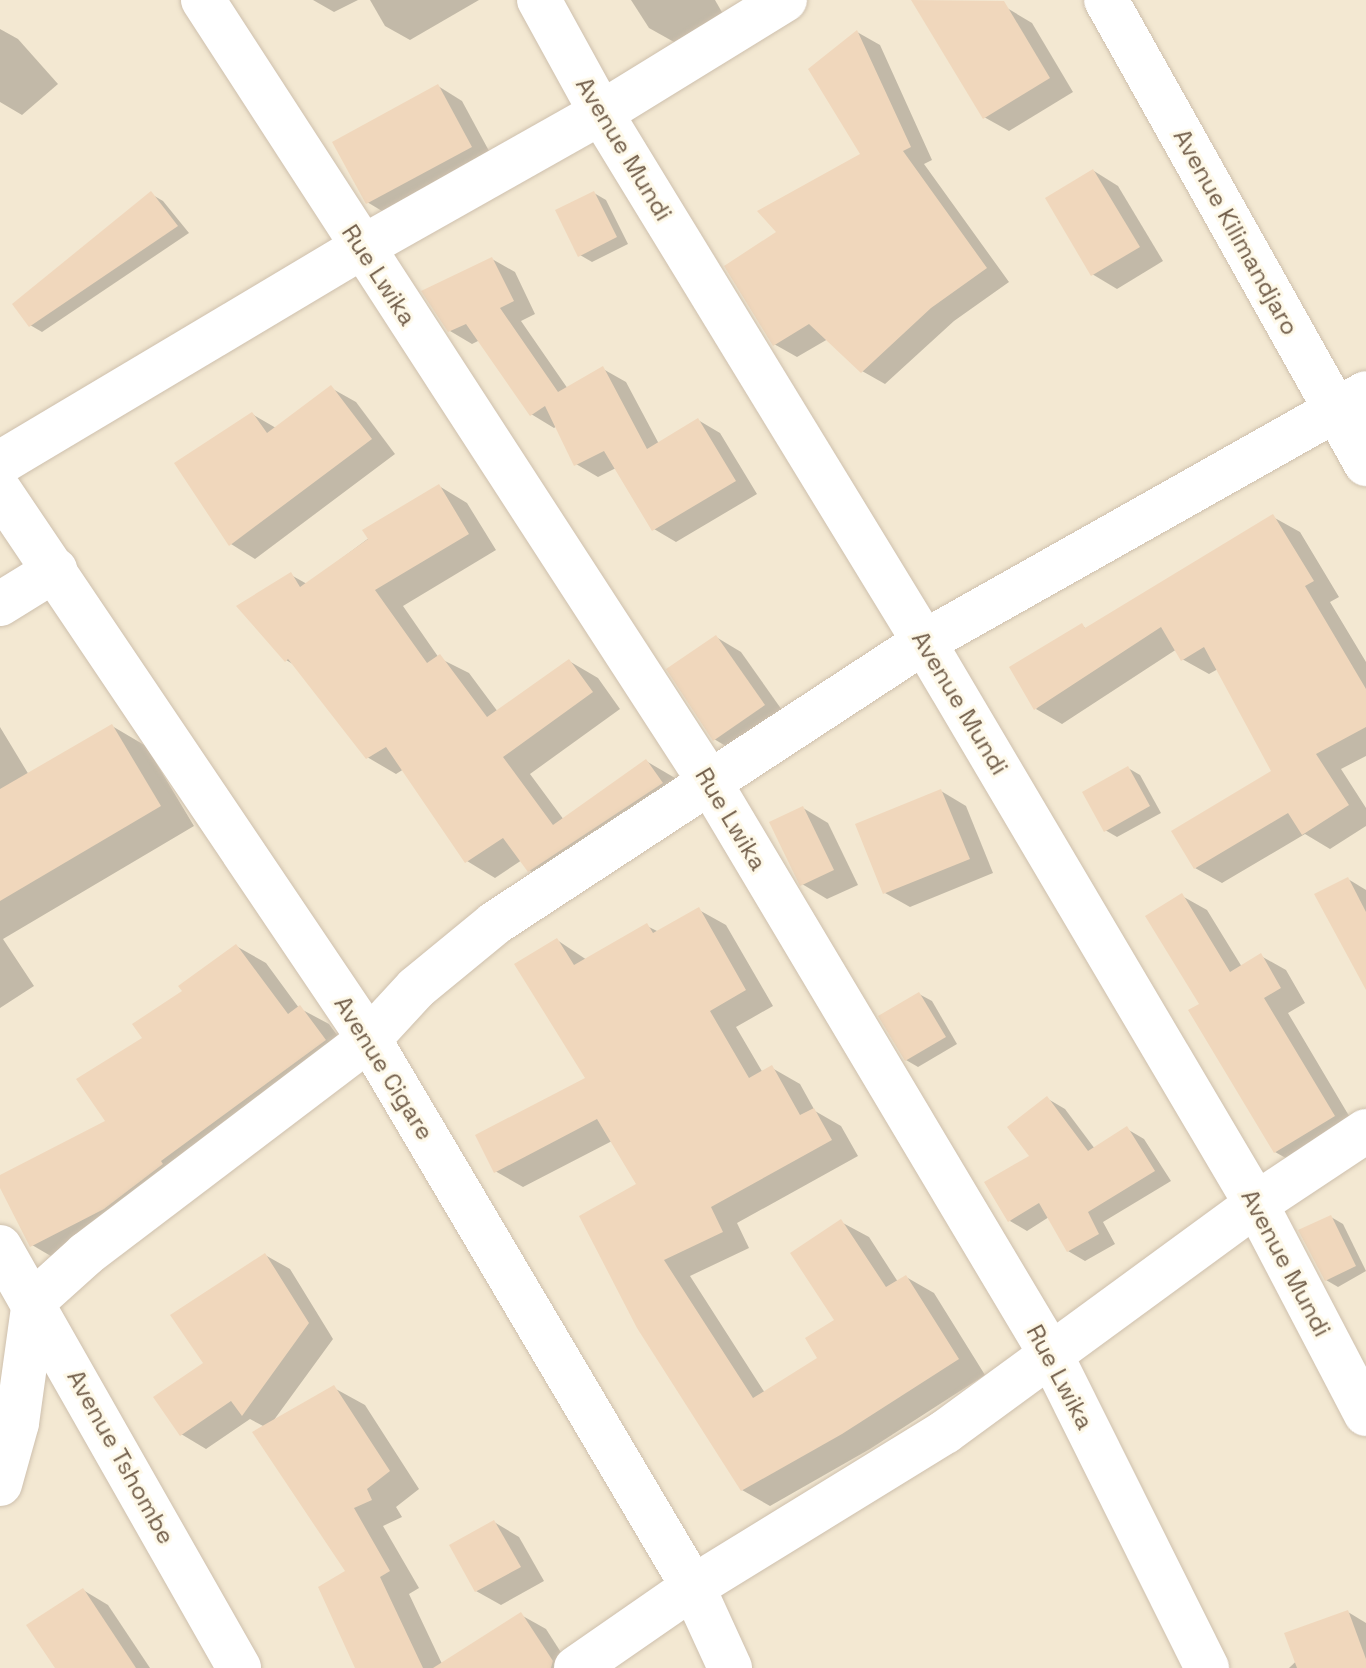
<!DOCTYPE html>
<html>
<head>
<meta charset="utf-8">
<style>
	body { margin:0 }
	#map { position:relative; width:1366px; height:1668px; overflow:hidden; background:#fbf5e3; font-family:"Space Grotesk",sans-serif }
	div>[style] { position:absolute }
	.residential>* { inset:0; background:#f3e8d2 }
	.shadow>* { inset:0; background:#0003 }
	.building>* { inset:0; background:#f0d7bc }
	.roads { filter:drop-shadow(0 0 2px #cec0ad) drop-shadow(0 0 2px #cec0ad) }
	.minor>* { height:44px; margin:-22px; padding:0 22px; transform-origin:22px; border-radius:22px; background:#fff }
	span { translate:-50% -50%; white-space:nowrap; text-align:center; line-height:1.15; -webkit-text-stroke:6px #fef9e9; paint-order:stroke }
	.street-label { font-size:24px; color:#725e4a }
</style>
</head>
<body>
<div id="map">
	<div class="residential">
		<i style="clip-path:polygon(0 0,1366px 0,1366px 1668px,0 1668px)"></i>
	</div>
	<div class="shadow">
		<i style="clip-path:polygon(313px 0,358px 0,334px 12px)"></i>
		<i style="clip-path:polygon(370px 0,479px 0,410px 40px,385px 26px)"></i>
		<i style="clip-path:polygon(631px 0,715px 0,723px 14px,674px 42px,649px 28px)"></i>
		<i style="clip-path:polygon(1007px 8px,1032px 23px,1073px 92px,1009px 131px,984px 117px)"></i>
		<i style="clip-path:polygon(0 29px,18px 39px,58px 84px,22px 115px,0 102px)"></i>
		<i style="clip-path:polygon(857px 32px,880px 45px,932px 160px,924px 164px,1009px 282px,954px 321px,885px 384px,862px 371px,828px 339px,797px 357px,774px 344px,779px 232px,863px 155px)"></i>
		<i style="clip-path:polygon(438px 86px,462px 101px,495px 162px,392px 217px,367px 202px)"></i>
		<i style="clip-path:polygon(1094px 171px,1118px 186px,1163px 261px,1117px 289px,1092px 274px)"></i>
		<i style="clip-path:polygon(594px 193px,606px 200px,628px 244px,592px 262px,580px 255px)"></i>
		<i style="clip-path:polygon(151px 194px,163px 201px,189px 233px,42px 332px,30px 325px)"></i>
		<i style="clip-path:polygon(492px 259px,515px 272px,535px 314px,521px 321px,568px 389px,603px 369px,626px 382px,659px 444px,698px 420px,720px 433px,757px 494px,676px 542px,654px 529px,616px 468px,598px 477px,576px 464px,557px 426px,554px 428px,531px 414px,480px 340px,472px 344px,450px 331px)"></i>
		<i style="clip-path:polygon(331px 388px,356px 402px,395px 454px,255px 559px,231px 544px,252px 414px,276px 428px)"></i>
		<i style="clip-path:polygon(439px 486px,467px 503px,496px 550px,403px 606px,439px 658px,469px 673px,498px 712px,569px 661px,598px 678px,620px 709px,530px 774px,564px 820px,646px 761px,675px 778px,690px 800px,558px 887px,529px 870px,522px 860px,495px 878px,467px 861px,404px 769px,396px 774px,367px 757px,298px 667px,286px 660px,291px 575px,307px 584px)"></i>
		<i style="clip-path:polygon(1273px 517px,1300px 532px,1339px 597px,1330px 602px,1366px 662px,1366px 756px,1341px 769px,1366px 808px,1366px 826px,1330px 849px,1305px 834px,1222px 883px,1195px 868px,1274px 771px,1218px 669px,1209px 674px,1182px 659px,1177px 649px,1062px 724px,1036px 709px,1082px 626px,1087px 629px)"></i>
		<i style="clip-path:polygon(716px 637px,741px 652px,789px 720px,739px 754px,714px 739px)"></i>
		<i style="clip-path:polygon(112px 726px,146px 746px,194px 826px,3px 939px,34px 986px,0 1008px,0 727px,29px 775px)"></i>
		<i style="clip-path:polygon(1128px 768px,1140px 775px,1161px 813px,1117px 837px,1105px 830px)"></i>
		<i style="clip-path:polygon(941px 791px,966px 806px,993px 873px,910px 907px,885px 893px)"></i>
		<i style="clip-path:polygon(803px 808px,828px 823px,858px 885px,827px 899px,802px 884px)"></i>
		<i style="clip-path:polygon(1348px 879px,1366px 890px,1366px 986px)"></i>
		<i style="clip-path:polygon(1182px 896px,1207px 910px,1242px 967px,1261px 956px,1286px 970px,1305px 1003px,1288px 1013px,1358px 1131px,1300px 1166px,1275px 1152px,1202px 1005px)"></i>
		<i style="clip-path:polygon(699px 910px,726px 925px,773px 1006px,736px 1027px,763px 1073px,772px 1068px,800px 1084px,815px 1111px,841px 1126px,858px 1156px,737px 1223px,749px 1248px,690px 1276px,765px 1393px,820px 1358px,837px 1321px,841px 1222px,869px 1237px,898px 1282px,906px 1277px,934px 1293px,985px 1375px,870px 1449px,770px 1506px,742px 1490px,638px 1327px,639px 1185px,612px 1141px,523px 1187px,495px 1171px,588px 1079px,557px 940px,587px 960px,647px 926px,659px 932px)"></i>
		<i style="clip-path:polygon(236px 946px,266px 963px,299px 1008px,329px 1024px,354px 1058px,61px 1262px,32px 1245px,0 1184px,0 1177px,108px 1122px,144px 1038px)"></i>
		<i style="clip-path:polygon(919px 994px,932px 1001px,957px 1044px,918px 1067px,906px 1060px)"></i>
		<i style="clip-path:polygon(1048px 1099px,1065px 1109px,1095px 1149px,1127px 1129px,1144px 1139px,1171px 1181px,1103px 1222px,1115px 1244px,1085px 1261px,1068px 1251px,1049px 1217px,1027px 1231px,1010px 1221px)"></i>
		<i style="clip-path:polygon(1331px 1217px,1343px 1224px,1366px 1271px,1338px 1287px,1326px 1280px)"></i>
		<i style="clip-path:polygon(265px 1255px,290px 1269px,333px 1339px,271px 1424px,334px 1388px,365px 1405px,419px 1489px,396px 1507px,402px 1517px,383px 1526px,419px 1588px,409px 1594px,444px 1668px,357px 1668px,348px 1571px,265px 1427px,250px 1419px,206px 1449px,181px 1434px,206px 1363px)"></i>
		<i style="clip-path:polygon(494px 1522px,519px 1537px,544px 1581px,501px 1605px,476px 1591px)"></i>
		<i style="clip-path:polygon(83px 1590px,108px 1605px,150px 1668px,57px 1668px)"></i>
		<i style="clip-path:polygon(1348px 1612px,1366px 1623px,1366px 1668px,1289px 1668px)"></i>
		<i style="clip-path:polygon(521px 1615px,546px 1629px,571px 1668px,462px 1668px)"></i>
	</div>
	<div class="building">
		<i style="clip-path:polygon(911px 0,1004px 1px,1050px 78px,983px 119px)"></i>
		<i style="clip-path:polygon(857px 30px,911px 147px,903px 151px,987px 268px,931px 308px,861px 373px,809px 324px,773px 346px,724px 266px,776px 232px,757px 211px,860px 154px,808px 69px)"></i>
		<i style="clip-path:polygon(438px 84px,472px 147px,366px 204px,332px 142px)"></i>
		<i style="clip-path:polygon(1093px 169px,1140px 247px,1091px 276px,1045px 198px)"></i>
		<i style="clip-path:polygon(151px 191px,178px 226px,29px 327px,12px 304px)"></i>
		<i style="clip-path:polygon(594px 191px,617px 237px,578px 257px,555px 210px)"></i>
		<i style="clip-path:polygon(492px 257px,514px 301px,500px 308px,558px 392px,603px 366px,647px 449px,698px 418px,736px 481px,652px 531px,604px 451px,574px 466px,545px 406px,530px 416px,466px 324px,448px 332px,421px 291px)"></i>
		<i style="clip-path:polygon(331px 385px,372px 439px,229px 546px,174px 463px,252px 412px,267px 433px)"></i>
		<i style="clip-path:polygon(439px 484px,469px 534px,375px 590px,427px 663px,440px 654px,487px 717px,569px 659px,593px 692px,503px 757px,553px 825px,646px 759px,663px 783px,528px 872px,503px 838px,465px 863px,386px 747px,366px 759px,288px 659px,285px 662px,236px 606px,291px 572px,300px 587px,368px 539px,362px 530px)"></i>
		<i style="clip-path:polygon(1273px 514px,1314px 581px,1305px 586px,1366px 689px,1366px 727px,1316px 754px,1349px 805px,1302px 835px,1288px 813px,1194px 869px,1171px 831px,1271px 771px,1204px 647px,1181px 661px,1161px 627px,1034px 710px,1009px 667px,1082px 623px,1085px 628px)"></i>
		<i style="clip-path:polygon(716px 635px,765px 705px,713px 741px,666px 669px)"></i>
		<i style="clip-path:polygon(112px 724px,161px 806px,0 901px,0 789px)"></i>
		<i style="clip-path:polygon(1128px 766px,1150px 806px,1104px 832px,1082px 792px)"></i>
		<i style="clip-path:polygon(941px 789px,970px 859px,883px 894px,855px 824px)"></i>
		<i style="clip-path:polygon(803px 806px,834px 870px,800px 886px,769px 822px)"></i>
		<i style="clip-path:polygon(1348px 877px,1366px 912px,1366px 990px,1314px 894px)"></i>
		<i style="clip-path:polygon(1182px 893px,1230px 972px,1261px 953px,1281px 988px,1264px 998px,1335px 1116px,1274px 1153px,1188px 1010px,1199px 1004px,1145px 916px)"></i>
		<i style="clip-path:polygon(699px 907px,746px 990px,710px 1011px,749px 1078px,772px 1065px,800px 1115px,814px 1108px,832px 1140px,711px 1207px,723px 1232px,664px 1260px,753px 1398px,817px 1358px,805px 1338px,834px 1320px,790px 1253px,841px 1219px,886px 1287px,906px 1275px,959px 1359px,842px 1434px,741px 1491px,637px 1328px,579px 1216px,636px 1184px,597px 1119px,494px 1173px,475px 1135px,585px 1078px,514px 964px,557px 938px,574px 965px,647px 923px,653px 933px)"></i>
		<i style="clip-path:polygon(236px 944px,288px 1014px,300px 1005px,326px 1040px,161px 1161px,163px 1164px,104px 1209px,30px 1247px,0 1188px,0 1175px,105px 1121px,76px 1079px,142px 1038px,132px 1024px,182px 991px,178px 986px)"></i>
		<i style="clip-path:polygon(919px 992px,946px 1037px,905px 1061px,878px 1016px)"></i>
		<i style="clip-path:polygon(1047px 1096px,1088px 1151px,1127px 1126px,1155px 1171px,1088px 1212px,1099px 1234px,1067px 1252px,1039px 1203px,1008px 1222px,984px 1182px,1029px 1156px,1007px 1127px)"></i>
		<i style="clip-path:polygon(1331px 1215px,1356px 1266px,1325px 1281px,1298px 1230px)"></i>
		<i style="clip-path:polygon(265px 1253px,309px 1323px,242px 1416px,231px 1401px,180px 1436px,153px 1397px,203px 1363px,170px 1315px)"></i>
		<i style="clip-path:polygon(334px 1385px,390px 1471px,367px 1489px,372px 1500px,354px 1508px,390px 1571px,380px 1577px,423px 1668px,355px 1668px,318px 1587px,345px 1571px,252px 1432px)"></i>
		<i style="clip-path:polygon(494px 1520px,521px 1567px,475px 1592px,449px 1545px)"></i>
		<i style="clip-path:polygon(83px 1588px,136px 1668px,55px 1668px,26px 1625px)"></i>
		<i style="clip-path:polygon(1348px 1610px,1366px 1659px,1366px 1668px,1297px 1668px,1284px 1633px)"></i>
		<i style="clip-path:polygon(521px 1612px,553px 1661px,551px 1668px,433px 1668px)"></i>
	</div>
	<div class="roads">
		<div class="minor">
			<i style="left:203px;top:0;width:931px;rotate:57.06deg"></i>
			<i style="left:709px;top:781px;width:668px;rotate:59.21deg"></i>
			<i style="left:1051px;top:1355px;width:350px;rotate:63.5deg"></i>
			<i style="left:539px;top:0;width:129px;rotate:61.2deg"></i>
			<i style="left:601px;top:113px;width:620px;rotate:58.59deg"></i>
			<i style="left:924px;top:642px;width:653px;rotate:59.43deg"></i>
			<i style="left:1256px;top:1204px;width:237px;rotate:62.4deg"></i>
			<i style="left:1106px;top:0;width:532px;rotate:60.74deg"></i>
			<i style="left:0;top:463px;width:420px;rotate:-30.8deg"></i>
			<i style="left:361px;top:248px;width:275px;rotate:-29.4deg"></i>
			<i style="left:601px;top:113px;width:216px;rotate:-31.6deg"></i>
			<i style="left:0;top:491px;width:661px;rotate:56.05deg"></i>
			<i style="left:369px;top:1039px;width:637px;rotate:59.41deg"></i>
			<i style="left:693px;top:1587px;width:89px;rotate:65.4deg"></i>
			<i style="left:0;top:604px;width:65px;rotate:-31.7deg"></i>
			<i style="left:0;top:1247px;width:484px;rotate:60.4deg"></i>
			<i style="left:0;top:1484px;width:63px;rotate:-74.4deg"></i>
			<i style="left:17px;top:1423px;width:123px;rotate:-82.1deg"></i>
			<i style="left:34px;top:1301px;width:70px;rotate:-42.1deg"></i>
			<i style="left:86px;top:1254px;width:355px;rotate:-37.2deg"></i>
			<i style="left:369px;top:1039px;width:69px;rotate:-47.3deg"></i>
			<i style="left:416px;top:988px;width:102px;rotate:-39.4deg"></i>
			<i style="left:495px;top:923px;width:513px;rotate:-33.23deg"></i>
			<i style="left:924px;top:642px;width:507px;rotate:-29.39deg"></i>
			<i style="left:576px;top:1668px;width:142px;rotate:-34.7deg"></i>
			<i style="left:693px;top:1587px;width:296px;rotate:-31.6deg"></i>
			<i style="left:945px;top:1432px;width:386px;rotate:-36.2deg"></i>
			<i style="left:1256px;top:1204px;width:132px;rotate:-33.6deg"></i>
		</div>
	</div>
	<div class="street-label">
		<span style="left:624px;top:149px;rotate:59deg">Avenue Mundi</span>
		<span style="left:1236px;top:232px;rotate:61deg">Avenue Kilimandjaro</span>
		<span style="left:379px;top:275px;rotate:57deg">Rue Lwika</span>
		<span style="left:960px;top:703px;rotate:59deg">Avenue Mundi</span>
		<span style="left:731px;top:819px;rotate:59deg">Rue Lwika</span>
		<span style="left:384px;top:1068px;rotate:58deg">Avenue Cigare</span>
		<span style="left:1286px;top:1263px;rotate:62deg">Avenue Mundi</span>
		<span style="left:1060px;top:1377px;rotate:62deg">Rue Lwika</span>
		<span style="left:121px;top:1457px;rotate:61deg">Avenue Tshombe</span>
	</div>
</div>
</body>
</html>
